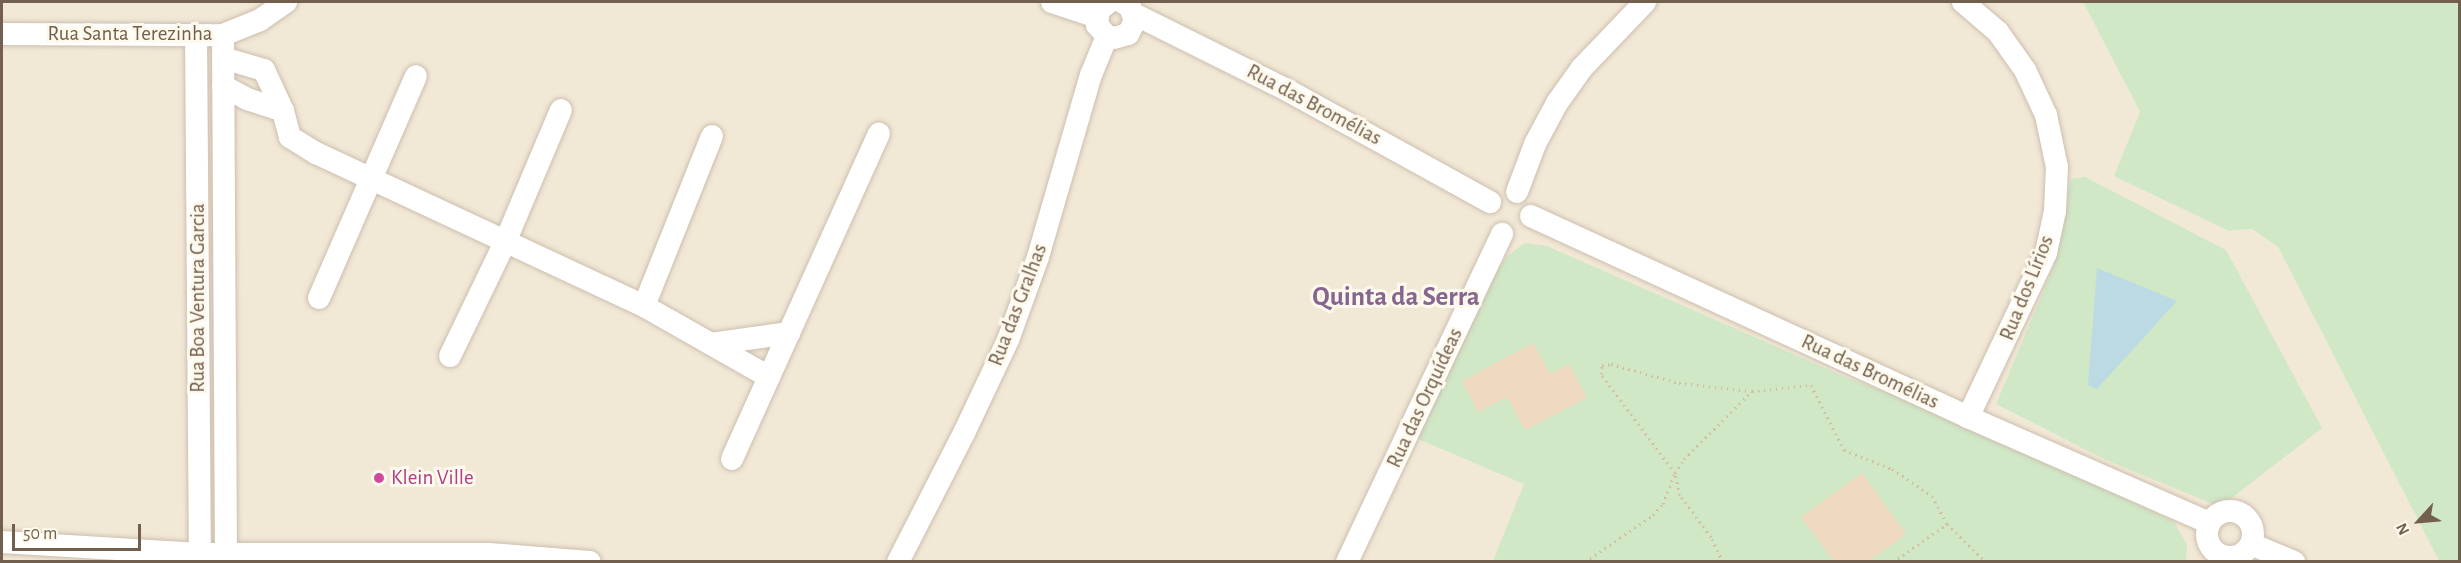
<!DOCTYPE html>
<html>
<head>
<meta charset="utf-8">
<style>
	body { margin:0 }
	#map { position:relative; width:2461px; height:563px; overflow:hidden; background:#fbf5e7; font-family:"Alegreya Sans",sans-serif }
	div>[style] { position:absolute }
	.residential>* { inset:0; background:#f2e8d6 }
	.green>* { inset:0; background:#d0e8c6 }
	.water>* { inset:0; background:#bcdae4 }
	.building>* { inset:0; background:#efd8c0 }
	.path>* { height:3px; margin-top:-1.5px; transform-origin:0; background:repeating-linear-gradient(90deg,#d4bba3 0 1.5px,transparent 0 6px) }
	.roads { filter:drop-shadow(0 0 2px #ccbeae) drop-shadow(0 0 2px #ccbeae) }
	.minor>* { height:22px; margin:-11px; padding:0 11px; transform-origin:11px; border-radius:11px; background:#fff }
	.minor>.ring { margin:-11px; padding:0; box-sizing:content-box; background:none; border:22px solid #fff; border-radius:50% }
	.dots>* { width:16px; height:16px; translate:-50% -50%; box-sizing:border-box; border:3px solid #fef9ed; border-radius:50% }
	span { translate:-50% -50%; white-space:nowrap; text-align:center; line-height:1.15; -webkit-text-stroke:6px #fef9ed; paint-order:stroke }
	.street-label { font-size:21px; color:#735f4d }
	.hotel-label { font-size:21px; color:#b23c85 }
	.left { translate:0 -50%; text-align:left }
	.district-label { font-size:27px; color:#86658f; font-weight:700 }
	.frame { position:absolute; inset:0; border:3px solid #735f4d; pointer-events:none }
	.north { position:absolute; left:2389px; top:491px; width:60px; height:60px; -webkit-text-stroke:4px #fef9ed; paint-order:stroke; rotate:244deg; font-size:16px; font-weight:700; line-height:24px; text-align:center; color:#735f4d }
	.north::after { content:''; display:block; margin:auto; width:21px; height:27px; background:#735f4d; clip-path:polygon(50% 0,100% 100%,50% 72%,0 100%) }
	.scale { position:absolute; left:12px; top:524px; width:129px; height:27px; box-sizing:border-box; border:3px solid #735f4d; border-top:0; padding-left:8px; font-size:18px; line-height:21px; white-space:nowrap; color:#735f4d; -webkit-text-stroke:4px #fef9ed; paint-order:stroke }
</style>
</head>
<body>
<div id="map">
	<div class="residential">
		<i style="clip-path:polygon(2px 2px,2083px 2px,2140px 112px,2229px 231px,2252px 229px,2278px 247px,2439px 561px,2px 561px)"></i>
	</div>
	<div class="green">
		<i style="clip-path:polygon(2083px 2px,2459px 2px,2459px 561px,2439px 561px,2278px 247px,2252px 229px,2229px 231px,2114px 176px,2140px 112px)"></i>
		<i style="clip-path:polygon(2085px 177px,2226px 250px,2322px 428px,2220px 507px,2104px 459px,1996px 404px,2053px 269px,2071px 179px)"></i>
		<i style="clip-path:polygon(1525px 243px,1547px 246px,1850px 379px,1944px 413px,2129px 499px,2174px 522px,2187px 545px,2186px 561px,1493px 561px,1524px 484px,1418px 439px,1490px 282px,1507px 256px)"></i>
	</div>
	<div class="water">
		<i style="clip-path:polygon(2097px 268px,2177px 301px,2097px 389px,2088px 385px)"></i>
	</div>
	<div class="building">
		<i style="clip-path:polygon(1533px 343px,1550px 374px,1569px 364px,1587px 398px,1525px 430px,1507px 397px,1478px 412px,1462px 381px)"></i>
		<i style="clip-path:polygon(1862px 473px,1906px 534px,1869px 561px,1834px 561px,1801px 517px)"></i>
	</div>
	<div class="path">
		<i style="left:1585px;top:562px;width:83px;rotate:-34.7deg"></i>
		<i style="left:1653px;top:515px;width:15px;rotate:-48deg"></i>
		<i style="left:1663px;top:504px;width:33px;rotate:-69deg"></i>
		<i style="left:1675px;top:473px;width:17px;rotate:-57deg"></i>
		<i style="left:1684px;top:459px;width:96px;rotate:-45deg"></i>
		<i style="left:1752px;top:391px;width:59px;rotate:-5.8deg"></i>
		<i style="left:1811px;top:385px;width:73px;rotate:63.1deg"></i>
		<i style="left:1844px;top:450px;width:52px;rotate:21.6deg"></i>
		<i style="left:1892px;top:469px;width:48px;rotate:34deg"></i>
		<i style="left:1932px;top:496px;width:32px;rotate:62deg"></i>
		<i style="left:1723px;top:562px;width:28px;rotate:-116deg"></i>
		<i style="left:1711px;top:537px;width:52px;rotate:-126.4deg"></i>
		<i style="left:1680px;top:495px;width:23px;rotate:-103deg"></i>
		<i style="left:1675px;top:473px;width:124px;rotate:-126.8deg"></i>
		<i style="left:1601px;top:374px;width:9px;rotate:-84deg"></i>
		<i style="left:1602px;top:365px;width:9px;rotate:-6deg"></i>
		<i style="left:1611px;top:364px;width:71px;rotate:15.6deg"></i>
		<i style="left:1679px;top:383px;width:73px;rotate:6.3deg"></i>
		<i style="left:1893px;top:562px;width:66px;rotate:-35.1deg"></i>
		<i style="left:1947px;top:524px;width:54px;rotate:44.3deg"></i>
	</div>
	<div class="roads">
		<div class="minor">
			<i style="left:1052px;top:2px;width:47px;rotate:18.4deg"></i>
			<i style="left:1109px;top:2px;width:13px;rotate:141deg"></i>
			<i style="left:1099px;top:10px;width:15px;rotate:98deg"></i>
			<i style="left:1097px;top:25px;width:15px;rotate:48deg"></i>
			<i style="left:1107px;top:36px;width:7px;rotate:16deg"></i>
			<i style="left:1114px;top:38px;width:15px;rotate:-16deg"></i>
			<i style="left:1128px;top:34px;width:15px;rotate:-62deg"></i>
			<i style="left:1135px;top:21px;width:15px;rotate:-110deg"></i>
			<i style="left:1130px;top:7px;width:9px;rotate:-148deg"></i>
			<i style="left:1963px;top:2px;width:46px;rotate:40.6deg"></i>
			<i style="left:1998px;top:32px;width:47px;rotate:54.6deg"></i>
			<i style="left:2025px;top:70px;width:50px;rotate:65deg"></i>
			<i style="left:2046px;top:115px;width:53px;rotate:78.1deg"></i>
			<i style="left:2057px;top:167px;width:44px;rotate:92.6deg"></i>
			<i style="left:2055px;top:211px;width:43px;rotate:102.1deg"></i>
			<i style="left:2046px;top:253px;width:182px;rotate:115.4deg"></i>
			<i style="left:1134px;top:14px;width:171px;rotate:26.4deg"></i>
			<i style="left:1287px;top:90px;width:232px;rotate:28.9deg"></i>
			<i style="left:2px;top:34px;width:221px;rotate:0.3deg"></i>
			<i style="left:223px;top:35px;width:40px;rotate:-22deg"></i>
			<i style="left:260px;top:20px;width:32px;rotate:-35deg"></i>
			<i style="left:196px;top:35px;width:527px;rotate:89.57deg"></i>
			<i style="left:223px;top:35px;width:527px;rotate:89.67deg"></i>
			<i style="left:223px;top:58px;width:43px;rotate:16.3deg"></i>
			<i style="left:264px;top:70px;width:45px;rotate:65.1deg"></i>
			<i style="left:223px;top:86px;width:27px;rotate:28deg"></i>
			<i style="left:247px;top:99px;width:38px;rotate:18deg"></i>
			<i style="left:283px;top:111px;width:27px;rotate:75deg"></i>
			<i style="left:290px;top:137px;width:31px;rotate:32deg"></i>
			<i style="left:316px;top:153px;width:362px;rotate:25deg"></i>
			<i style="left:644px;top:306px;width:144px;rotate:29.6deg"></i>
			<i style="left:1517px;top:192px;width:51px;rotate:-69.4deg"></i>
			<i style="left:1535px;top:144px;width:47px;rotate:-61.8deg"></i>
			<i style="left:1557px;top:103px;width:43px;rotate:-54.5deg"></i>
			<i style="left:1582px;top:68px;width:91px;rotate:-46.3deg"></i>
			<i style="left:1531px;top:216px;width:481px;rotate:24.7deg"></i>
			<i style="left:1968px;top:417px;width:264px;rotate:23.7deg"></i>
			<i style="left:319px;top:298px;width:242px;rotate:-66.4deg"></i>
			<i style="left:644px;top:306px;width:183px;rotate:-68.2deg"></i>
			<i style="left:711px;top:344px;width:79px;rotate:-8deg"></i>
			<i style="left:450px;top:356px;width:129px;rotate:-64.2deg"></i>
			<i style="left:506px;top:240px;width:141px;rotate:-67.1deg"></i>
			<i style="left:732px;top:459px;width:357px;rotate:-65.7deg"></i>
			<i class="ring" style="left:2207px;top:511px;width:24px;height:24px"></i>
			<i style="left:2px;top:542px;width:198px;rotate:3.5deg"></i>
			<i style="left:200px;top:554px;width:289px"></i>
			<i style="left:489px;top:554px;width:101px;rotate:4.5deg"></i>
			<i style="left:2251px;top:544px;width:47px;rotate:22.7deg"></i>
			<i style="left:898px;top:562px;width:145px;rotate:-62.9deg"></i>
			<i style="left:964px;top:433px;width:103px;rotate:-64.7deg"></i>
			<i style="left:1008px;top:340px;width:88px;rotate:-70.1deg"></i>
			<i style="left:1038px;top:257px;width:190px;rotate:-73.8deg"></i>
			<i style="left:1091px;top:75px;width:42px;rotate:-67.7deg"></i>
			<i style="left:1347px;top:562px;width:363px;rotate:-64.7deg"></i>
		</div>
	</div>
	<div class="dots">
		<i style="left:379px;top:478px;background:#d1479c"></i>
	</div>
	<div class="street-label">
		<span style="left:130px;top:34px">Rua Santa Terezinha</span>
		<span style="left:1314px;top:105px;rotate:28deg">Rua das Bromélias</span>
		<span style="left:2027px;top:288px;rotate:-68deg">Rua dos Lírios</span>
		<span style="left:198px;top:298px;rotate:-90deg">Rua Boa Ventura Garcia</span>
		<span style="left:1018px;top:305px;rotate:-69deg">Rua das Gralhas</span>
		<span style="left:1870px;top:372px;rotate:25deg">Rua das Bromélias</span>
		<span style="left:1425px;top:398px;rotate:-65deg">Rua das Orquídeas</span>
	</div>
	<div class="hotel-label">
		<span class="left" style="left:391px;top:478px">Klein Ville</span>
	</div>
	<div class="district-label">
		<span style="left:1396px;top:297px">Quinta da Serra</span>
	</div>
	<div class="frame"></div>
	<div class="north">N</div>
	<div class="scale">50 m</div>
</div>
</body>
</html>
